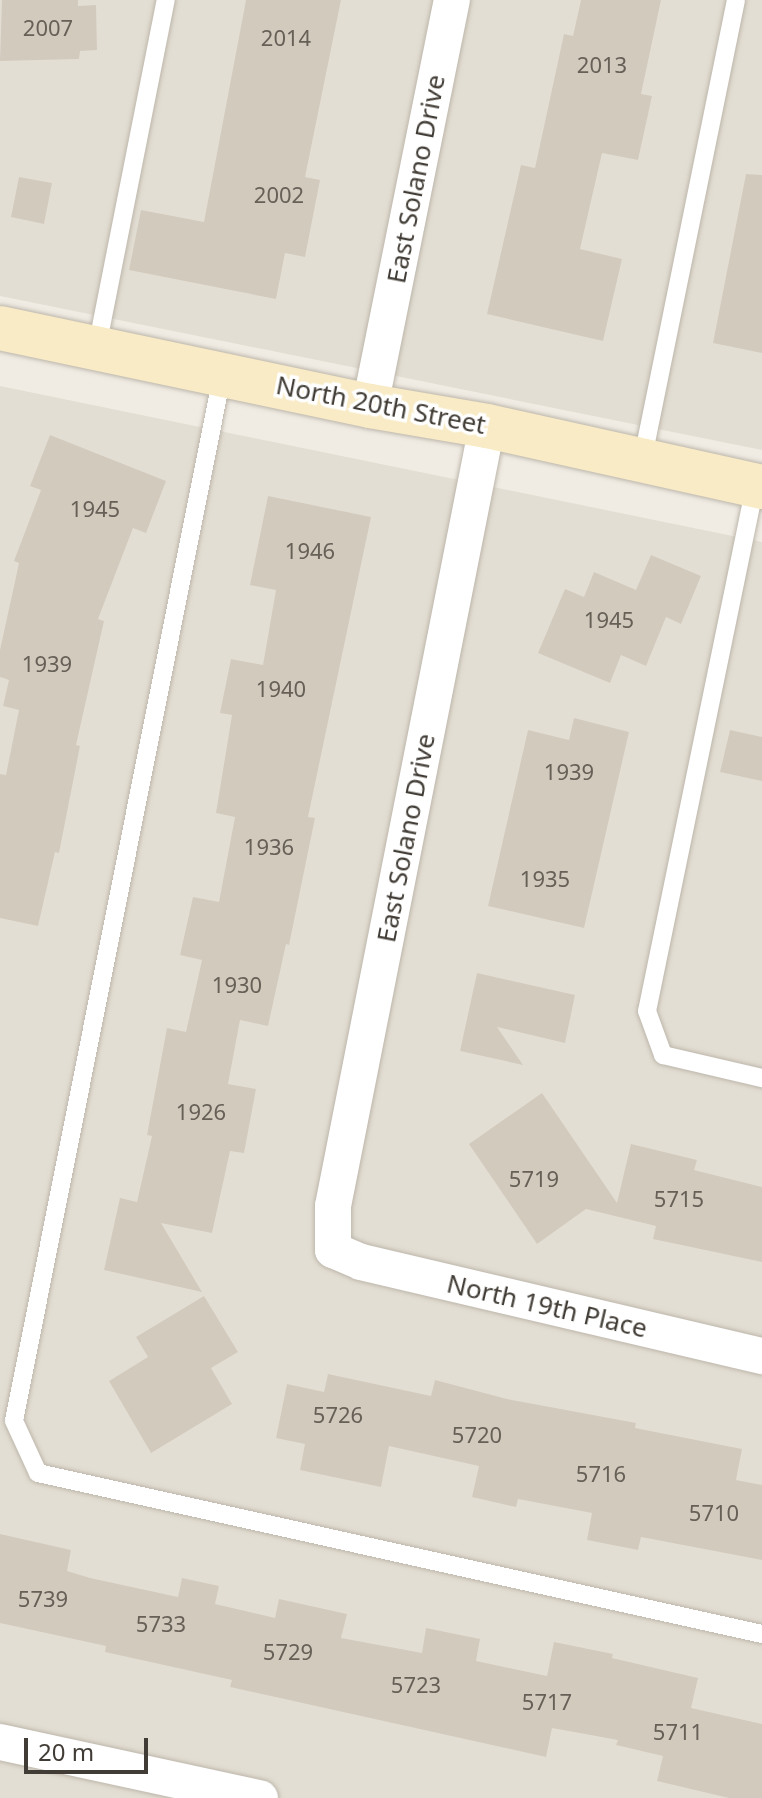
<!DOCTYPE html>
<html>
<head>
<meta charset="utf-8">
<style>
	body { margin:0 }
	#map { position:relative; width:762px; height:1798px; overflow:hidden; background:#f0ece4; font-family:"Noto Sans",sans-serif }
	div>[style] { position:absolute }
	.residential>* { inset:0; background:#e3ded3 }
	.building>* { inset:0; background:#d3cabe }
	.roads { filter:drop-shadow(0 0 2px #bdb6ab) drop-shadow(0 0 2px #bdb6ab) }
	.lane>* { height:18px; margin:-9px; padding:0 9px; transform-origin:9px; border-radius:9px; background:#fff }
	.street>* { height:36px; margin:-18px; padding:0 18px; transform-origin:18px; border-radius:18px; background:#fff }
	.secondary>* { height:44px; margin:-22px; padding:0 22px; transform-origin:22px; border-radius:22px; background:#f8ebc6 }
	span { translate:-50% -50%; white-space:nowrap; text-align:center; line-height:1.15; -webkit-text-stroke:7px #fff; paint-order:stroke }
	.number-label { font-size:22px; color:#666057 }
	.number-label span { -webkit-text-stroke-width:0 }
	.street-label { font-size:26px; color:#413c35 }
	.scale { position:absolute; left:24px; top:1738px; width:124px; height:36px; box-sizing:border-box; border:4px solid #413c35; border-top:0; padding-left:10px; font-size:24px; line-height:28px; white-space:nowrap; color:#413c35; -webkit-text-stroke:6px #fff; paint-order:stroke }
</style>
</head>
<body>
<div id="map">
	<div class="residential">
		<i style="clip-path:polygon(0 0,762px 0,762px 450px,0 296px)"></i>
		<i style="clip-path:polygon(0 386px,762px 542px,762px 1798px,0 1798px)"></i>
	</div>
	<div class="building">
		<i style="clip-path:polygon(2px 0,78px 0,78px 6px,96px 5px,97px 50px,80px 51px,79px 59px,0 61px)"></i>
		<i style="clip-path:polygon(246px 0,341px 0,305px 177px,320px 180px,305px 257px,285px 253px,276px 299px,129px 270px,141px 210px,204px 222px)"></i>
		<i style="clip-path:polygon(581px 0,661px 0,641px 94px,652px 96px,638px 160px,602px 153px,580px 249px,622px 259px,603px 341px,487px 314px,521px 165px,535px 168px,564px 34px,573px 36px)"></i>
		<i style="clip-path:polygon(746px 174px,762px 175px,762px 353px,713px 343px)"></i>
		<i style="clip-path:polygon(19px 177px,52px 183px,44px 224px,11px 217px)"></i>
		<i style="clip-path:polygon(50px 435px,166px 481px,146px 533px,133px 528px,98px 619px,104px 621px,76px 745px,80px 746px,59px 853px,55px 852px,38px 926px,0 918px,0 774px,6px 775px,19px 710px,3px 706px,9px 680px,0 677px,0 650px,19px 563px,14px 561px,41px 490px,30px 486px)"></i>
		<i style="clip-path:polygon(268px 496px,371px 517px,308px 817px,315px 818px,289px 945px,286px 944px,268px 1026px,240px 1020px,228px 1084px,256px 1089px,244px 1153px,230px 1151px,212px 1233px,161px 1223px,202px 1292px,104px 1270px,120px 1198px,137px 1202px,152px 1136px,147px 1135px,167px 1028px,186px 1032px,202px 960px,180px 955px,193px 897px,219px 902px,235px 817px,216px 813px,232px 715px,220px 713px,231px 659px,263px 665px,276px 590px,250px 585px)"></i>
		<i style="clip-path:polygon(651px 555px,701px 576px,681px 624px,666px 617px,646px 666px,621px 655px,610px 683px,538px 653px,565px 589px,584px 597px,594px 572px,636px 590px)"></i>
		<i style="clip-path:polygon(574px 718px,629px 732px,584px 928px,488px 906px,528px 730px,569px 740px)"></i>
		<i style="clip-path:polygon(730px 730px,762px 737px,762px 781px,720px 772px)"></i>
		<i style="clip-path:polygon(477px 973px,575px 995px,565px 1043px,497px 1027px,523px 1065px,460px 1051px)"></i>
		<i style="clip-path:polygon(542px 1093px,617px 1203px,631px 1144px,697px 1160px,694px 1170px,762px 1187px,762px 1262px,653px 1239px,656px 1226px,586px 1209px,537px 1244px,469px 1144px)"></i>
		<i style="clip-path:polygon(204px 1296px,238px 1352px,211px 1368px,232px 1404px,151px 1453px,109px 1381px,148px 1357px,136px 1337px)"></i>
		<i style="clip-path:polygon(328px 1374px,431px 1396px,435px 1380px,507px 1399px,636px 1423px,635px 1428px,742px 1449px,736px 1480px,762px 1485px,762px 1560px,641px 1537px,638px 1550px,587px 1540px,592px 1513px,518px 1499px,516px 1507px,472px 1497px,479px 1466px,389px 1446px,381px 1487px,300px 1470px,305px 1444px,276px 1438px,287px 1384px,324px 1392px)"></i>
		<i style="clip-path:polygon(0 1534px,71px 1550px,67px 1571px,90px 1578px,178px 1597px,182px 1578px,219px 1586px,215px 1604px,275px 1618px,279px 1599px,347px 1614px,341px 1638px,422px 1653px,426px 1628px,480px 1639px,476px 1661px,547px 1676px,554px 1642px,613px 1654px,612px 1658px,698px 1678px,691px 1708px,762px 1724px,762px 1798px,729px 1798px,657px 1781px,663px 1756px,616px 1745px,618px 1740px,552px 1728px,546px 1757px,230px 1687px,232px 1680px,105px 1652px,106px 1646px,0 1623px)"></i>
	</div>
	<div class="roads">
		<div class="lane">
			<i style="left:97px;top:347px;width:354px;rotate:-78.8deg"></i>
			<i style="left:222px;top:376px;width:1065px;rotate:101.26deg"></i>
			<i style="left:14px;top:1421px;width:57px;rotate:65.2deg"></i>
			<i style="left:38px;top:1473px;width:742px;rotate:12.54deg"></i>
			<i style="left:642px;top:462px;width:471px;rotate:-78.5deg"></i>
			<i style="left:755px;top:486px;width:536px;rotate:101.62deg"></i>
			<i style="left:647px;top:1011px;width:47px;rotate:70deg"></i>
			<i style="left:663px;top:1055px;width:102px;rotate:13.1deg"></i>
		</div>
		<div class="street">
			<i style="left:370px;top:406px;width:414px;rotate:-78.6deg"></i>
			<i style="left:487px;top:426px;width:795px;rotate:101.17deg"></i>
			<i style="left:333px;top:1206px;width:44px;rotate:90deg"></i>
			<i style="left:333px;top:1250px;width:30px;rotate:23deg"></i>
			<i style="left:361px;top:1262px;width:412px;rotate:13.2deg"></i>
			<i style="left:0;top:1742px;width:266px;rotate:12.2deg"></i>
		</div>
		<div class="secondary">
			<i style="left:0;top:328px;width:378px;rotate:11.9deg"></i>
			<i style="left:370px;top:406px;width:119px;rotate:9.7deg"></i>
			<i style="left:487px;top:426px;width:282px;rotate:12.5deg"></i>
		</div>
	</div>
	<div class="number-label">
		<span style="left:48px;top:28px">2007</span>
		<span style="left:286px;top:38px">2014</span>
		<span style="left:602px;top:65px">2013</span>
		<span style="left:279px;top:195px">2002</span>
		<span style="left:95px;top:509px">1945</span>
		<span style="left:310px;top:551px">1946</span>
		<span style="left:609px;top:620px">1945</span>
		<span style="left:47px;top:664px">1939</span>
		<span style="left:281px;top:689px">1940</span>
		<span style="left:569px;top:772px">1939</span>
		<span style="left:269px;top:847px">1936</span>
		<span style="left:545px;top:879px">1935</span>
		<span style="left:237px;top:985px">1930</span>
		<span style="left:201px;top:1112px">1926</span>
		<span style="left:534px;top:1179px">5719</span>
		<span style="left:679px;top:1199px">5715</span>
		<span style="left:338px;top:1415px">5726</span>
		<span style="left:477px;top:1435px">5720</span>
		<span style="left:601px;top:1474px">5716</span>
		<span style="left:714px;top:1513px">5710</span>
		<span style="left:43px;top:1599px">5739</span>
		<span style="left:161px;top:1624px">5733</span>
		<span style="left:288px;top:1652px">5729</span>
		<span style="left:416px;top:1685px">5723</span>
		<span style="left:547px;top:1702px">5717</span>
		<span style="left:678px;top:1732px">5711</span>
	</div>
	<div class="street-label">
		<span style="left:416px;top:179px;rotate:-79deg">East Solano Drive</span>
		<span style="left:381px;top:405px;rotate:11deg">North 20th Street</span>
		<span style="left:406px;top:838px;rotate:-79deg">East Solano Drive</span>
		<span style="left:547px;top:1306px;rotate:13deg">North 19th Place</span>
	</div>
	<div class="scale">20 m</div>
</div>
</body>
</html>
